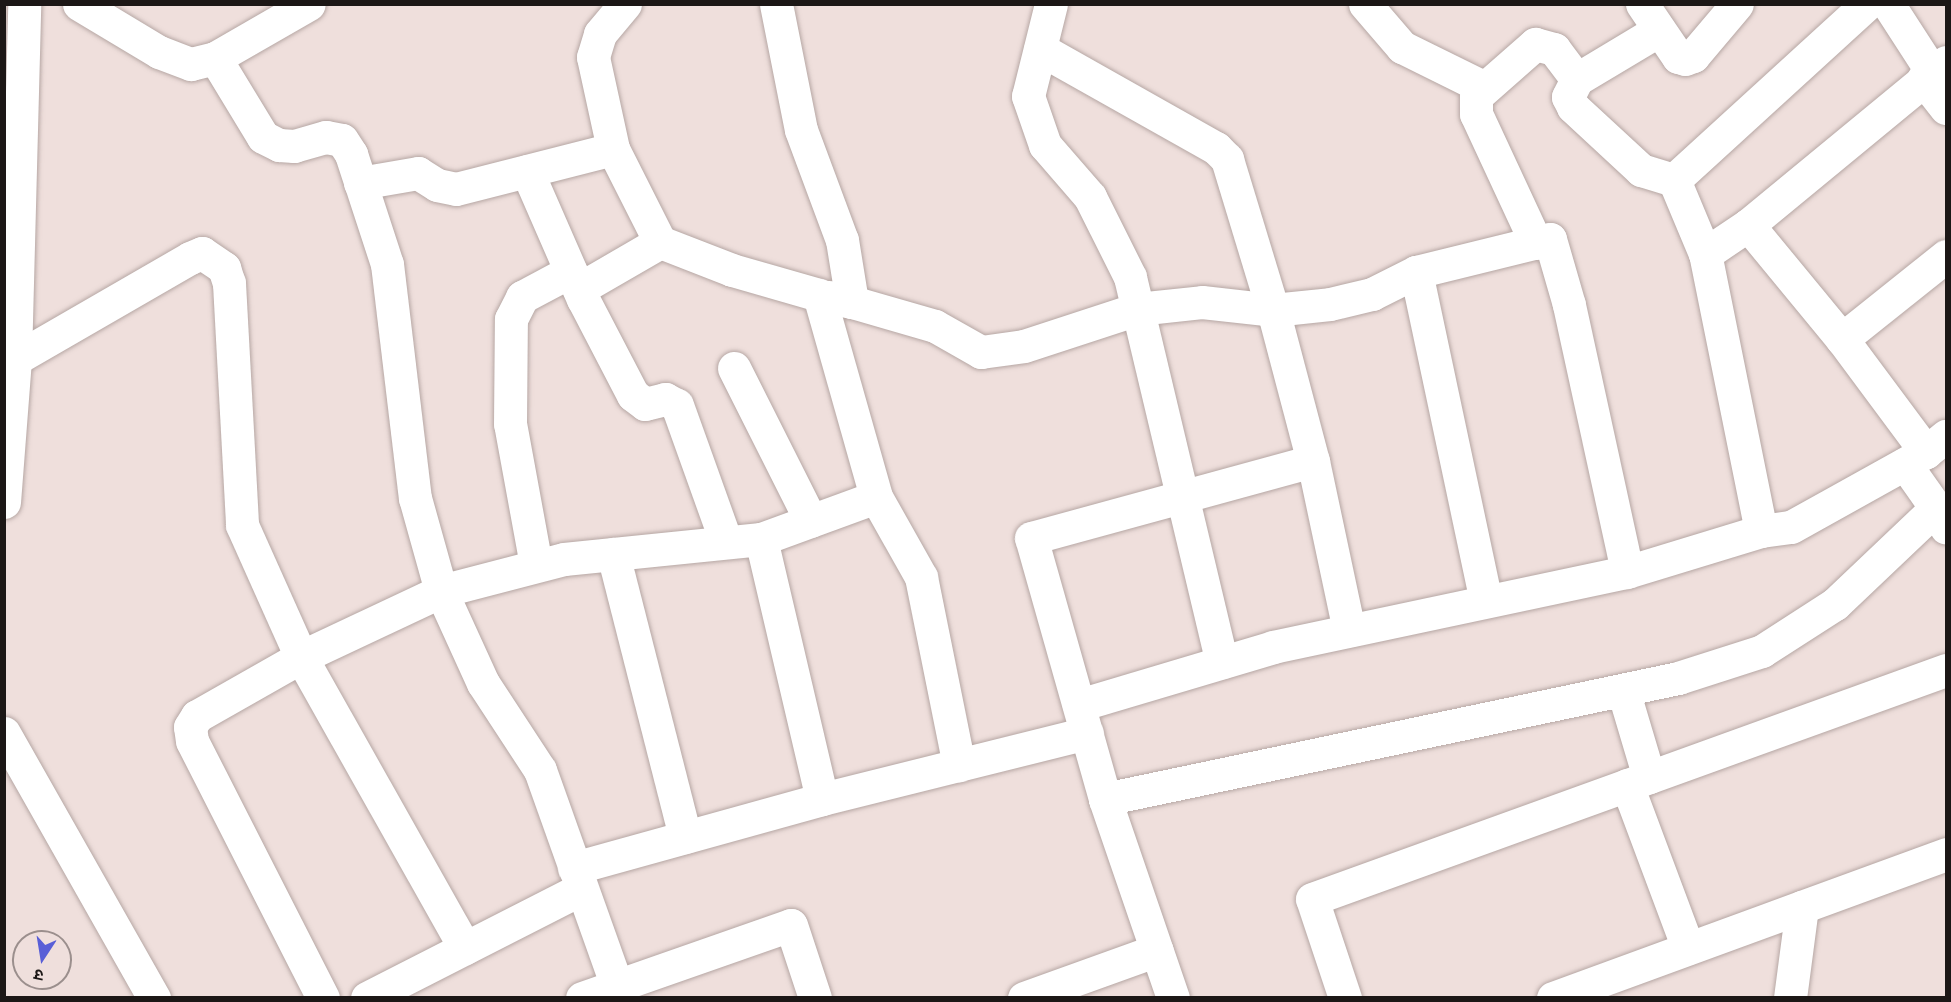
<!DOCTYPE html>
<html>
<head>
<meta charset="utf-8">
<style>
	body { margin:0 }
	#map { position:relative; width:1951px; height:1002px; overflow:hidden; background:#efdfdc; font-family:Barlow,"Noto Sans Devanagari",sans-serif }
	div>[style] { position:absolute }
	.roads { filter:drop-shadow(0 0 2px #b6a7a4) drop-shadow(0 0 2px #b6a7a4) }
	.minor>* { height:33px; margin:-16.5px; padding:0 16.5px; transform-origin:16.5px; border-radius:16.5px; background:#fff }
	span { translate:-50% -50%; white-space:nowrap; text-align:center; line-height:1.15; -webkit-text-stroke:4.5px #efdfdc; paint-order:stroke }
	.frame { position:absolute; inset:0; border:6px solid #1c1716; pointer-events:none }
	.north { position:absolute; left:12px; top:930px; width:60px; height:60px; box-sizing:border-box; background:#efdfdc; border:2px solid #9b8f8d; border-radius:50%; rotate:192deg; font-size:16px; font-weight:700; line-height:24px; text-align:center; color:#1c1716 }
	.north::after { content:''; display:block; margin:auto; width:21px; height:27px; background:#595fd7; clip-path:polygon(50% 0,100% 100%,50% 72%,0 100%) }
</style>
</head>
<body>
<div id="map">
	<div class="roads">
		<div class="minor">
			<i style="left:79px;top:4px;width:93px;rotate:31deg"></i>
			<i style="left:159px;top:52px;width:34px;rotate:21deg"></i>
			<i style="left:191px;top:64px;width:25px;rotate:-14deg"></i>
			<i style="left:215px;top:58px;width:108px;rotate:-29.9deg"></i>
			<i style="left:625px;top:4px;width:39px;rotate:130deg"></i>
			<i style="left:600px;top:34px;width:24px;rotate:107deg"></i>
			<i style="left:593px;top:57px;width:94px;rotate:77.7deg"></i>
			<i style="left:613px;top:149px;width:104px;rotate:63.2deg"></i>
			<i style="left:660px;top:242px;width:77px;rotate:21.3deg"></i>
			<i style="left:732px;top:270px;width:91px;rotate:16deg"></i>
			<i style="left:819px;top:295px;width:210px;rotate:74.2deg"></i>
			<i style="left:876px;top:497px;width:92px;rotate:60.6deg"></i>
			<i style="left:921px;top:577px;width:192px;rotate:78.6deg"></i>
			<i style="left:776px;top:4px;width:128px;rotate:78.8deg"></i>
			<i style="left:801px;top:130px;width:117px;rotate:69.6deg"></i>
			<i style="left:842px;top:240px;width:63px;rotate:80.8deg"></i>
			<i style="left:852px;top:302px;width:24px;rotate:-168deg"></i>
			<i style="left:1051px;top:4px;width:95px;rotate:104deg"></i>
			<i style="left:1028px;top:96px;width:52px;rotate:70.9deg"></i>
			<i style="left:1045px;top:145px;width:69px;rotate:49.1deg"></i>
			<i style="left:1090px;top:197px;width:89px;rotate:63.4deg"></i>
			<i style="left:1130px;top:277px;width:396px;rotate:76.6deg"></i>
			<i style="left:1365px;top:4px;width:57px;rotate:49.3deg"></i>
			<i style="left:1402px;top:47px;width:90px;rotate:26.3deg"></i>
			<i style="left:1642px;top:4px;width:64px;rotate:55.8deg"></i>
			<i style="left:1678px;top:57px;width:7px;rotate:16deg"></i>
			<i style="left:1685px;top:59px;width:9px;rotate:-21deg"></i>
			<i style="left:1693px;top:56px;width:68px;rotate:-49.8deg"></i>
			<i style="left:1888px;top:4px;width:81px;rotate:57.1deg"></i>
			<i style="left:1659px;top:30px;width:96px;rotate:149.1deg"></i>
			<i style="left:1577px;top:79px;width:20px;rotate:117deg"></i>
			<i style="left:1568px;top:97px;width:11px;rotate:63deg"></i>
			<i style="left:1573px;top:107px;width:93px;rotate:42.8deg"></i>
			<i style="left:1641px;top:170px;width:34px;rotate:17deg"></i>
			<i style="left:1040px;top:49px;width:202px;rotate:29.4deg"></i>
			<i style="left:1216px;top:148px;width:16px;rotate:45deg"></i>
			<i style="left:1227px;top:159px;width:158px;rotate:73.1deg"></i>
			<i style="left:1273px;top:310px;width:156px;rotate:75.2deg"></i>
			<i style="left:1313px;top:461px;width:173px;rotate:78deg"></i>
			<i style="left:215px;top:58px;width:92px;rotate:58.7deg"></i>
			<i style="left:263px;top:137px;width:18px;rotate:27deg"></i>
			<i style="left:279px;top:145px;width:15px;rotate:4deg"></i>
			<i style="left:294px;top:146px;width:33px;rotate:-16deg"></i>
			<i style="left:326px;top:137px;width:16px;rotate:11deg"></i>
			<i style="left:342px;top:140px;width:17px;rotate:57deg"></i>
			<i style="left:351px;top:154px;width:116px;rotate:71.9deg"></i>
			<i style="left:387px;top:264px;width:236px;rotate:83.2deg"></i>
			<i style="left:415px;top:498px;width:97px;rotate:74.4deg"></i>
			<i style="left:441px;top:591px;width:101px;rotate:65.5deg"></i>
			<i style="left:483px;top:683px;width:104px;rotate:56.8deg"></i>
			<i style="left:540px;top:770px;width:242px;rotate:70.4deg"></i>
			<i style="left:1946px;top:62px;width:256px;rotate:140.5deg"></i>
			<i style="left:1748px;top:225px;width:148px;rotate:50.5deg"></i>
			<i style="left:1842px;top:339px;width:141px;rotate:53.4deg"></i>
			<i style="left:1926px;top:452px;width:26px;rotate:-39deg"></i>
			<i style="left:1923px;top:79px;width:37px;rotate:52deg"></i>
			<i style="left:527px;top:171px;width:140px;rotate:66.4deg"></i>
			<i style="left:583px;top:299px;width:108px;rotate:62.5deg"></i>
			<i style="left:633px;top:395px;width:15px;rotate:37deg"></i>
			<i style="left:645px;top:404px;width:21px;rotate:-14deg"></i>
			<i style="left:665px;top:399px;width:13px;rotate:27deg"></i>
			<i style="left:677px;top:405px;width:145px;rotate:70.3deg"></i>
			<i style="left:360px;top:183px;width:59px;rotate:-9.8deg"></i>
			<i style="left:418px;top:173px;width:22px;rotate:32deg"></i>
			<i style="left:437px;top:185px;width:19px;rotate:12deg"></i>
			<i style="left:456px;top:189px;width:162px;rotate:-14.3deg"></i>
			<i style="left:1536px;top:243px;width:142px;rotate:-114.9deg"></i>
			<i style="left:1476px;top:114px;width:18px;rotate:-90deg"></i>
			<i style="left:1476px;top:96px;width:79px;rotate:-41.4deg"></i>
			<i style="left:1535px;top:44px;width:20px;rotate:15deg"></i>
			<i style="left:1554px;top:49px;width:38px;rotate:53deg"></i>
			<i style="left:1705px;top:254px;width:80px;rotate:-112.7deg"></i>
			<i style="left:1674px;top:180px;width:261px;rotate:-42.4deg"></i>
			<i style="left:1416px;top:272px;width:335px;rotate:78deg"></i>
			<i style="left:579px;top:289px;width:94px;rotate:-30.1deg"></i>
			<i style="left:852px;top:302px;width:86px;rotate:16.1deg"></i>
			<i style="left:935px;top:326px;width:53px;rotate:29.5deg"></i>
			<i style="left:981px;top:352px;width:43px;rotate:-7.9deg"></i>
			<i style="left:1024px;top:346px;width:119px;rotate:-18.1deg"></i>
			<i style="left:1137px;top:309px;width:65px;rotate:-6.1deg"></i>
			<i style="left:1202px;top:302px;width:71px;rotate:6.4deg"></i>
			<i style="left:1273px;top:310px;width:57px;rotate:-6deg"></i>
			<i style="left:1330px;top:304px;width:43px;rotate:-13.4deg"></i>
			<i style="left:1372px;top:294px;width:49px;rotate:-26.6deg"></i>
			<i style="left:1416px;top:272px;width:138px;rotate:-13.8deg"></i>
			<i style="left:1550px;top:239px;width:69px;rotate:73.9deg"></i>
			<i style="left:1569px;top:305px;width:273px;rotate:77.7deg"></i>
			<i style="left:1842px;top:339px;width:133px;rotate:-38.6deg"></i>
			<i style="left:4px;top:357px;width:11px;rotate:10deg"></i>
			<i style="left:15px;top:359px;width:202px;rotate:-30deg"></i>
			<i style="left:190px;top:258px;width:13px;rotate:-23deg"></i>
			<i style="left:202px;top:253px;width:27px;rotate:34deg"></i>
			<i style="left:224px;top:268px;width:16px;rotate:72deg"></i>
			<i style="left:229px;top:283px;width:242px;rotate:86.9deg"></i>
			<i style="left:242px;top:525px;width:145px;rotate:65.9deg"></i>
			<i style="left:301px;top:657px;width:334px;rotate:60.6deg"></i>
			<i style="left:734px;top:368px;width:171px;rotate:63.3deg"></i>
			<i style="left:1905px;top:464px;width:54px;rotate:54.8deg"></i>
			<i style="left:4px;top:502px;width:143px;rotate:-85.6deg"></i>
			<i style="left:15px;top:359px;width:355px;rotate:-88.5deg"></i>
			<i style="left:1761px;top:531px;width:30px;rotate:-8deg"></i>
			<i style="left:1791px;top:527px;width:154px;rotate:-29.1deg"></i>
			<i style="left:761px;top:539px;width:267px;rotate:76.8deg"></i>
			<i style="left:613px;top:554px;width:292px;rotate:75.7deg"></i>
			<i style="left:536px;top:565px;width:143px;rotate:-100.4deg"></i>
			<i style="left:510px;top:424px;width:105px;rotate:-89.5deg"></i>
			<i style="left:511px;top:319px;width:25px;rotate:-63deg"></i>
			<i style="left:522px;top:297px;width:55px;rotate:-28deg"></i>
			<i style="left:1623px;top:690px;width:91px;rotate:73.4deg"></i>
			<i style="left:1079px;top:705px;width:202px;rotate:-16.6deg"></i>
			<i style="left:1273px;top:647px;width:362px;rotate:-12deg"></i>
			<i style="left:1627px;top:572px;width:140px;rotate:-17deg"></i>
			<i style="left:1761px;top:531px;width:283px;rotate:-101.4deg"></i>
			<i style="left:1705px;top:254px;width:52px;rotate:-34deg"></i>
			<i style="left:4px;top:733px;width:305px;rotate:60.5deg"></i>
			<i style="left:1627px;top:785px;width:174px;rotate:69.5deg"></i>
			<i style="left:1105px;top:799px;width:586px;rotate:-11.92deg"></i>
			<i style="left:1678px;top:678px;width:88px;rotate:-17.8deg"></i>
			<i style="left:1762px;top:651px;width:87px;rotate:-32.8deg"></i>
			<i style="left:1835px;top:604px;width:139px;rotate:-43.5deg"></i>
			<i style="left:1936px;top:508px;width:22px;rotate:63deg"></i>
			<i style="left:574px;top:868px;width:257px;rotate:-15.5deg"></i>
			<i style="left:822px;top:799px;width:273px;rotate:-14deg"></i>
			<i style="left:323px;top:998px;width:288px;rotate:-117deg"></i>
			<i style="left:192px;top:741px;width:14px;rotate:-98deg"></i>
			<i style="left:190px;top:727px;width:13px;rotate:-58deg"></i>
			<i style="left:197px;top:716px;width:120px;rotate:-29.6deg"></i>
			<i style="left:301px;top:657px;width:155px;rotate:-25.2deg"></i>
			<i style="left:441px;top:591px;width:127px;rotate:-14.6deg"></i>
			<i style="left:564px;top:559px;width:198px;rotate:-5.8deg"></i>
			<i style="left:761px;top:539px;width:122px;rotate:-20.1deg"></i>
			<i style="left:367px;top:998px;width:240px;rotate:-27deg"></i>
			<i style="left:582px;top:998px;width:221px;rotate:-19.3deg"></i>
			<i style="left:791px;top:925px;width:77px;rotate:71.8deg"></i>
			<i style="left:1024px;top:998px;width:141px;rotate:-19.8deg"></i>
			<i style="left:1173px;top:998px;width:210px;rotate:-108.9deg"></i>
			<i style="left:1105px;top:799px;width:271px;rotate:-105.8deg"></i>
			<i style="left:1031px;top:538px;width:292px;rotate:-15.3deg"></i>
			<i style="left:1345px;top:998px;width:104px;rotate:-108.4deg"></i>
			<i style="left:1312px;top:899px;width:674px;rotate:-19.86deg"></i>
			<i style="left:1553px;top:998px;width:419px;rotate:-20.1deg"></i>
			<i style="left:1790px;top:998px;width:92px;rotate:-82.5deg"></i>
		</div>
	</div>
	<div class="frame"></div>
	<div class="north">उ</div>
</div>
</body>
</html>
